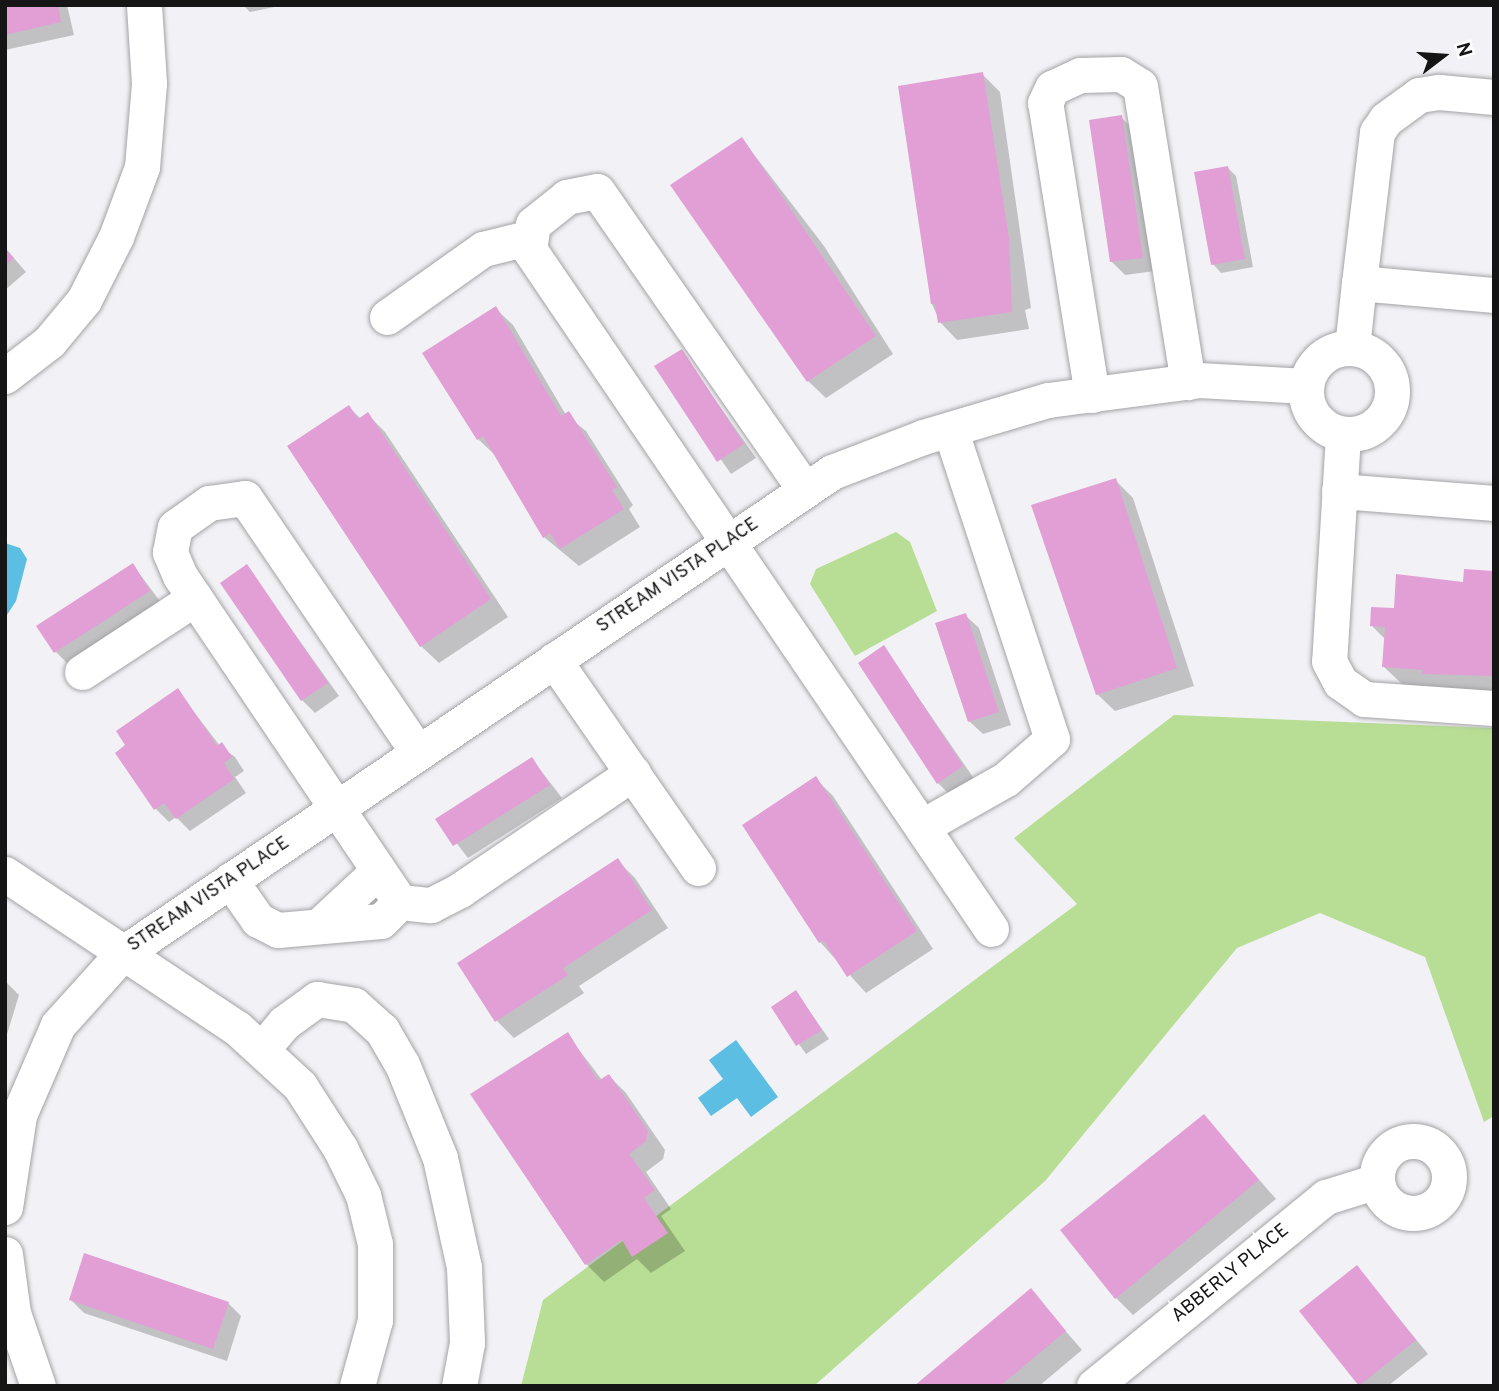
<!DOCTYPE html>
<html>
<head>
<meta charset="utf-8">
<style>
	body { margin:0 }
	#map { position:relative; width:1499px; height:1391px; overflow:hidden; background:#f2f2f6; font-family:Overpass,sans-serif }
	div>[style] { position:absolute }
	.green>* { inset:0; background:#b8dd94 }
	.water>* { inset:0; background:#5cbee3 }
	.shadow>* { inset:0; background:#0003 }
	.building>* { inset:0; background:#e19fd5 }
	.roads { filter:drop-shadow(0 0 2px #a3a3a7) drop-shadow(0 0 2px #a3a3a7) }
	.minor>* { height:35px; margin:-17.5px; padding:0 17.5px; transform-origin:17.5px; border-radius:17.5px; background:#fff }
	.minor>.ring { margin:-17.5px; padding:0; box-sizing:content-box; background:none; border:35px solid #fff; border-radius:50% }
	span { translate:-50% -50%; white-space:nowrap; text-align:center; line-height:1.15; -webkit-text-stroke:7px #fff; paint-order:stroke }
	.street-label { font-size:19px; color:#151516 }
	.frame { position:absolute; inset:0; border:7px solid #151516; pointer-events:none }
	.north { position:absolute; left:1408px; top:21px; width:70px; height:70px; -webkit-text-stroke:5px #fff; paint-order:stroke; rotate:73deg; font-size:19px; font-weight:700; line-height:28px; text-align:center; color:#151516 }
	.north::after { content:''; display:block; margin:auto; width:24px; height:32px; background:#151516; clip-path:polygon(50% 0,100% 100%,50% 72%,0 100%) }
</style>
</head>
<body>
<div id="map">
	<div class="green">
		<i style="clip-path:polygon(896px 532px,910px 542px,937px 611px,855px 656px,810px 584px,816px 569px)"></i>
		<i style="clip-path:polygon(1174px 715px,1494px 728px,1494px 1116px,1484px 1122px,1425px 957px,1320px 913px,1237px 948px,1045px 1181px,814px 1386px,521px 1386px,543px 1300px,1077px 904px,1014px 838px)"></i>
	</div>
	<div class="water">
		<i style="clip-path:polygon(5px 543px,20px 548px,27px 559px,16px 601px,5px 618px)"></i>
		<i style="clip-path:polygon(736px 1040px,778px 1097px,751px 1117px,737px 1098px,711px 1116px,698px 1098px,723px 1079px,709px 1060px)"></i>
	</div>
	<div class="shadow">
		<i style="clip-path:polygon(5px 5px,67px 5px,74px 35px,5px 50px)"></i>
		<i style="clip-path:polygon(243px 5px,284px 5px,250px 12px)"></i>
		<i style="clip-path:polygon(982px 74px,1000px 92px,1031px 308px,1025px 310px,1029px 329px,957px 340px,940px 322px,932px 304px)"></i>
		<i style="clip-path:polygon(1121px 117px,1134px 130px,1155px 271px,1125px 275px,1112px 262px)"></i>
		<i style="clip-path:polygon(742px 139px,824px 246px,893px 354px,826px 398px,808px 381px)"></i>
		<i style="clip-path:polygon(1227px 167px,1236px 176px,1253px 267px,1221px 273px,1213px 264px)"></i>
		<i style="clip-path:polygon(5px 248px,26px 272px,5px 290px)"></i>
		<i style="clip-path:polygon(495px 308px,513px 325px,566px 415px,586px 431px,633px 505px,629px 509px,640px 527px,579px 566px,544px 537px,496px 456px,478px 439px)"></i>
		<i style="clip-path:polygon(681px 351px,756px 458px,731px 474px,657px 367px)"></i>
		<i style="clip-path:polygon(349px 407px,361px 419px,368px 415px,385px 432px,508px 617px,439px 663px,421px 646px)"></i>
		<i style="clip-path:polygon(1115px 480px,1133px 498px,1194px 686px,1115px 711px,1097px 694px)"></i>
		<i style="clip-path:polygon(133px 565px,162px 604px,69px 665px,56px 652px)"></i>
		<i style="clip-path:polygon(246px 566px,339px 696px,315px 713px,302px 700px)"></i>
		<i style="clip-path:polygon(1494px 573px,1494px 694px,1402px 684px,1384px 667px,1386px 640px,1371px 625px,1395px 610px)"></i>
		<i style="clip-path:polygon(965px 615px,979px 628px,1011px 725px,983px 734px,969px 721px)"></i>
		<i style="clip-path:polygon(884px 648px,975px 780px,951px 796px,938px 783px)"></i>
		<i style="clip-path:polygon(178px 691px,220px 746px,235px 757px,244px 771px,235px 777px,246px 793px,190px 831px,176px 817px,169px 822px,156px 809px,117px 753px)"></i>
		<i style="clip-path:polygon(532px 759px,562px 798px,468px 858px,438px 819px)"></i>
		<i style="clip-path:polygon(816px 779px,833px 796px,933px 949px,866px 993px,820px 942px)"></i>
		<i style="clip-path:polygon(618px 861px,635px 878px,668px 928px,579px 986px,584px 993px,514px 1038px,497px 1021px)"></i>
		<i style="clip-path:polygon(5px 981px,19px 995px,5px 1041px)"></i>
		<i style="clip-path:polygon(796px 992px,829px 1039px,806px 1054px,773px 1007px)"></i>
		<i style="clip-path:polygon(567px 1034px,602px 1080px,609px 1076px,626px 1093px,665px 1150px,663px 1159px,646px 1172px,671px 1209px,661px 1216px,685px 1251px,651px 1273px,637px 1259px,604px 1282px,586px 1264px,473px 1094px)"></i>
		<i style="clip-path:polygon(1204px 1116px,1276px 1199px,1133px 1315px,1116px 1298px)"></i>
		<i style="clip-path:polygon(1357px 1267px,1428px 1354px,1388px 1386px,1360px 1386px,1301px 1311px)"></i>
		<i style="clip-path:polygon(1031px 1291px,1082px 1350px,1039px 1386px,917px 1386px)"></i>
		<i style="clip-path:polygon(71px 1300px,228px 1303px,241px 1316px,227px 1361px,84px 1313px)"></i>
	</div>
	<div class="building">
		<i style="clip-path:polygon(5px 5px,58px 5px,61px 22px,5px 35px)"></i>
		<i style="clip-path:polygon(983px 72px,1009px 238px,1012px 312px,938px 323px,935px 304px,931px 304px,898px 86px)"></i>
		<i style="clip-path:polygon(1122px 115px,1143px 258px,1110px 262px,1089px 120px)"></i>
		<i style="clip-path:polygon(742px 137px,876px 336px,807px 382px,670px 185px)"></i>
		<i style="clip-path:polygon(1228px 166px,1245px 259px,1211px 265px,1194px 172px)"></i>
		<i style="clip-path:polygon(5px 248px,14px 258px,5px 266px)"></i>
		<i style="clip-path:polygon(496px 306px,561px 416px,569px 411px,617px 487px,612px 490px,624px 509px,560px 549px,550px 533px,543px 538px,483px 436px,477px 440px,422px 353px)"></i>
		<i style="clip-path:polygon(682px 349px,744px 444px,717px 462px,654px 366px)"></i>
		<i style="clip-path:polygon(349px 405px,358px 419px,368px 412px,491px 599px,420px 647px,287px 446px)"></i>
		<i style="clip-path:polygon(1116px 478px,1177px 668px,1096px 695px,1031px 505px)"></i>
		<i style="clip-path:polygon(133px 563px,150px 591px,54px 653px,36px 626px)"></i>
		<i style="clip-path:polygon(247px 564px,328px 683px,301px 701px,220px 583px)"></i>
		<i style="clip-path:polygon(1464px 569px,1494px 571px,1494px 676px,1422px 674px,1423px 670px,1382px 667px,1385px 627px,1370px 626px,1371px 607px,1394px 608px,1396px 574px,1463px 582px)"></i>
		<i style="clip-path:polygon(966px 613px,999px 712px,968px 722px,935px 623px)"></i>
		<i style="clip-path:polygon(884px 645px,963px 766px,937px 784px,858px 663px)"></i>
		<i style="clip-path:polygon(178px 688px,217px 746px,222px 742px,232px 757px,224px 763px,234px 779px,176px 819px,164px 803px,154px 810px,115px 753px,125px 745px,116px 731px)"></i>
		<i style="clip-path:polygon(532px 757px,550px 785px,453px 846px,435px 819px)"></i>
		<i style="clip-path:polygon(816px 776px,917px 931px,847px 977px,823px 940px,819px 943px,742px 825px)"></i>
		<i style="clip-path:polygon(618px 858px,652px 910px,563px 968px,568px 975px,495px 1022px,457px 963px)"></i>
		<i style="clip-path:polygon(796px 990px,822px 1030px,796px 1046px,771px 1007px)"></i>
		<i style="clip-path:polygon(568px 1032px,598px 1081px,609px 1074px,648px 1131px,646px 1141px,629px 1154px,655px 1190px,644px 1198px,668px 1233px,632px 1257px,622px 1240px,585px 1265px,470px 1094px)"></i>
		<i style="clip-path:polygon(1204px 1114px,1259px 1180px,1115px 1299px,1060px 1230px)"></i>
		<i style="clip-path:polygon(84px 1253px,229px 1302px,213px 1349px,69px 1300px)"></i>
		<i style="clip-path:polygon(1357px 1265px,1416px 1340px,1359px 1386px,1299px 1311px)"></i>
		<i style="clip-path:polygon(1031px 1288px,1066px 1331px,1000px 1386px,914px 1386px)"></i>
	</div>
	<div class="roads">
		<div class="minor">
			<i style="left:1359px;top:283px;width:152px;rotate:-83.2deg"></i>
			<i style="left:1377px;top:132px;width:16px;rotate:-55deg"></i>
			<i style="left:1386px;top:119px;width:41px;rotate:-36deg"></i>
			<i style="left:1419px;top:95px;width:20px;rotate:-9deg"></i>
			<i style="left:1439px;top:92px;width:55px;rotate:5.2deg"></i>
			<i style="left:387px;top:317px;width:118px;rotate:-35.3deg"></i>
			<i style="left:483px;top:249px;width:49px;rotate:-14deg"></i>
			<i class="ring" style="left:1306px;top:348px;width:51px;height:51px"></i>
			<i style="left:1352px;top:348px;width:65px;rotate:-83.9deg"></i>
			<i style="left:1359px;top:283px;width:136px;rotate:5.1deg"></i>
			<i style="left:5px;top:376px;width:56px;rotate:-37.7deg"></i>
			<i style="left:49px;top:342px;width:55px;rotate:-50.2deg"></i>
			<i style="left:84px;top:300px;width:71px;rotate:-63.1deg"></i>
			<i style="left:116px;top:237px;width:75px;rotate:-69.6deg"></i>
			<i style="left:142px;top:167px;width:84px;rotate:-85.2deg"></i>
			<i style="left:149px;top:83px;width:78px;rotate:-93.7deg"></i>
			<i style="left:1092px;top:395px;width:296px;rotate:-99.1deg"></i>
			<i style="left:1045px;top:103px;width:17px;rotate:-65deg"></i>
			<i style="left:1052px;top:88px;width:31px;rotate:-25deg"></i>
			<i style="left:1080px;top:75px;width:41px;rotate:-1.4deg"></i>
			<i style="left:1121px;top:74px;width:22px;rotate:32deg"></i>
			<i style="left:1140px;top:86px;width:300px;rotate:80.8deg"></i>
			<i style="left:1343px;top:435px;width:226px;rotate:93.5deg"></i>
			<i style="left:1329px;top:661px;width:24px;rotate:62deg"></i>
			<i style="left:1340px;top:682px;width:29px;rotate:35deg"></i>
			<i style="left:1364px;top:699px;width:130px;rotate:4deg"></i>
			<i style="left:805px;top:490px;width:364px;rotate:-124.8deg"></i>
			<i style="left:597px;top:191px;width:31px;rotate:169deg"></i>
			<i style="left:567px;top:197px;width:43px;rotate:141.5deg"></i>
			<i style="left:533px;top:224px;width:25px;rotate:99deg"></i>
			<i style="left:529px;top:249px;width:822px;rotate:55.81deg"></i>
			<i style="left:1339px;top:491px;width:155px;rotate:4.4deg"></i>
			<i style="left:554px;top:660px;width:253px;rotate:55.3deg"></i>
			<i style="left:82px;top:672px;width:135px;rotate:-33.2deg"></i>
			<i style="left:923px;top:826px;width:95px;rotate:-29.5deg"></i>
			<i style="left:1006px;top:779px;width:61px;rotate:-41deg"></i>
			<i style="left:1052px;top:739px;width:326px;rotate:-108.2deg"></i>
			<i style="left:5px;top:874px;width:278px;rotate:33.6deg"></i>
			<i style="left:237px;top:1028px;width:86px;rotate:42.6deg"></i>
			<i style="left:300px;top:1086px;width:74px;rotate:57.2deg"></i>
			<i style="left:340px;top:1148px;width:52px;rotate:63.9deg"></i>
			<i style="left:363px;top:1195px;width:50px;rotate:76.2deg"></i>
			<i style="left:375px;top:1244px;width:76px;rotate:90deg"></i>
			<i style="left:375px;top:1320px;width:68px;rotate:105.3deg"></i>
			<i style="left:230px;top:880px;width:49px;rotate:55deg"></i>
			<i style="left:258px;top:920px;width:22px;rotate:27deg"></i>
			<i style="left:278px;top:930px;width:103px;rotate:-5deg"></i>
			<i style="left:381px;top:921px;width:27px;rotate:-45deg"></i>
			<i style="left:400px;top:902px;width:31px;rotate:6deg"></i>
			<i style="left:431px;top:905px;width:33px;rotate:-27deg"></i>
			<i style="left:460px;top:890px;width:209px;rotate:-34.1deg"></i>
			<i style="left:400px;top:902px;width:393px;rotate:-124deg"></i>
			<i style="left:180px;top:576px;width:26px;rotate:-113deg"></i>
			<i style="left:170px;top:552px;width:25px;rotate:-79deg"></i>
			<i style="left:175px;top:527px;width:42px;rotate:-35.2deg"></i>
			<i style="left:209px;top:503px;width:36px;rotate:-8deg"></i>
			<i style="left:245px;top:498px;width:308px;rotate:55.8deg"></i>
			<i style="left:322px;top:923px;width:76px;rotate:-42.9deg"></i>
			<i style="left:263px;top:1048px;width:33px;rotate:-50deg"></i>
			<i style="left:284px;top:1023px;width:41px;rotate:-36deg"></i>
			<i style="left:317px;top:999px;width:37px;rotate:9deg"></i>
			<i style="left:354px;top:1005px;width:38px;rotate:42deg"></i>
			<i style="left:382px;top:1030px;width:39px;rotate:60deg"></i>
			<i style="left:402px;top:1064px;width:101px;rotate:68deg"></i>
			<i style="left:440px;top:1158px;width:112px;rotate:77.6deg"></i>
			<i style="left:464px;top:1267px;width:76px;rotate:87.7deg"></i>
			<i style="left:467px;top:1343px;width:44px;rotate:100.5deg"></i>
			<i class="ring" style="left:1377px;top:1141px;width:37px;height:37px"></i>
			<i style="left:5px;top:1207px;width:93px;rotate:-81.3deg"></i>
			<i style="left:19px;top:1115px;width:98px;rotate:-66.6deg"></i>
			<i style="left:58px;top:1025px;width:96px;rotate:-48deg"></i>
			<i style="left:122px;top:954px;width:858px;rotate:-34.17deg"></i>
			<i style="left:832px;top:472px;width:97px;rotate:-21deg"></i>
			<i style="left:923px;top:437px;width:130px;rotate:-16.5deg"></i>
			<i style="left:1048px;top:400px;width:152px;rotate:-7.5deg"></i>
			<i style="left:1199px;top:380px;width:107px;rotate:3.2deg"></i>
			<i style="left:5px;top:1254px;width:60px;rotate:82.3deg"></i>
			<i style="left:13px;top:1313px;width:77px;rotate:71.1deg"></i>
			<i style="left:1094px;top:1386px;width:299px;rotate:-39.2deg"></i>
			<i style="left:1326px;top:1197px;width:53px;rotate:-17.4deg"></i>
		</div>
	</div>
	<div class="street-label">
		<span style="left:678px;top:576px;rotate:-34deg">STREAM VISTA PLACE</span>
		<span style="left:209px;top:895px;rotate:-34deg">STREAM VISTA PLACE</span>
		<span style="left:1231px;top:1274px;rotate:-39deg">ABBERLY PLACE</span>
	</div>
	<div class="frame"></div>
	<div class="north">N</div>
</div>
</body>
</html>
